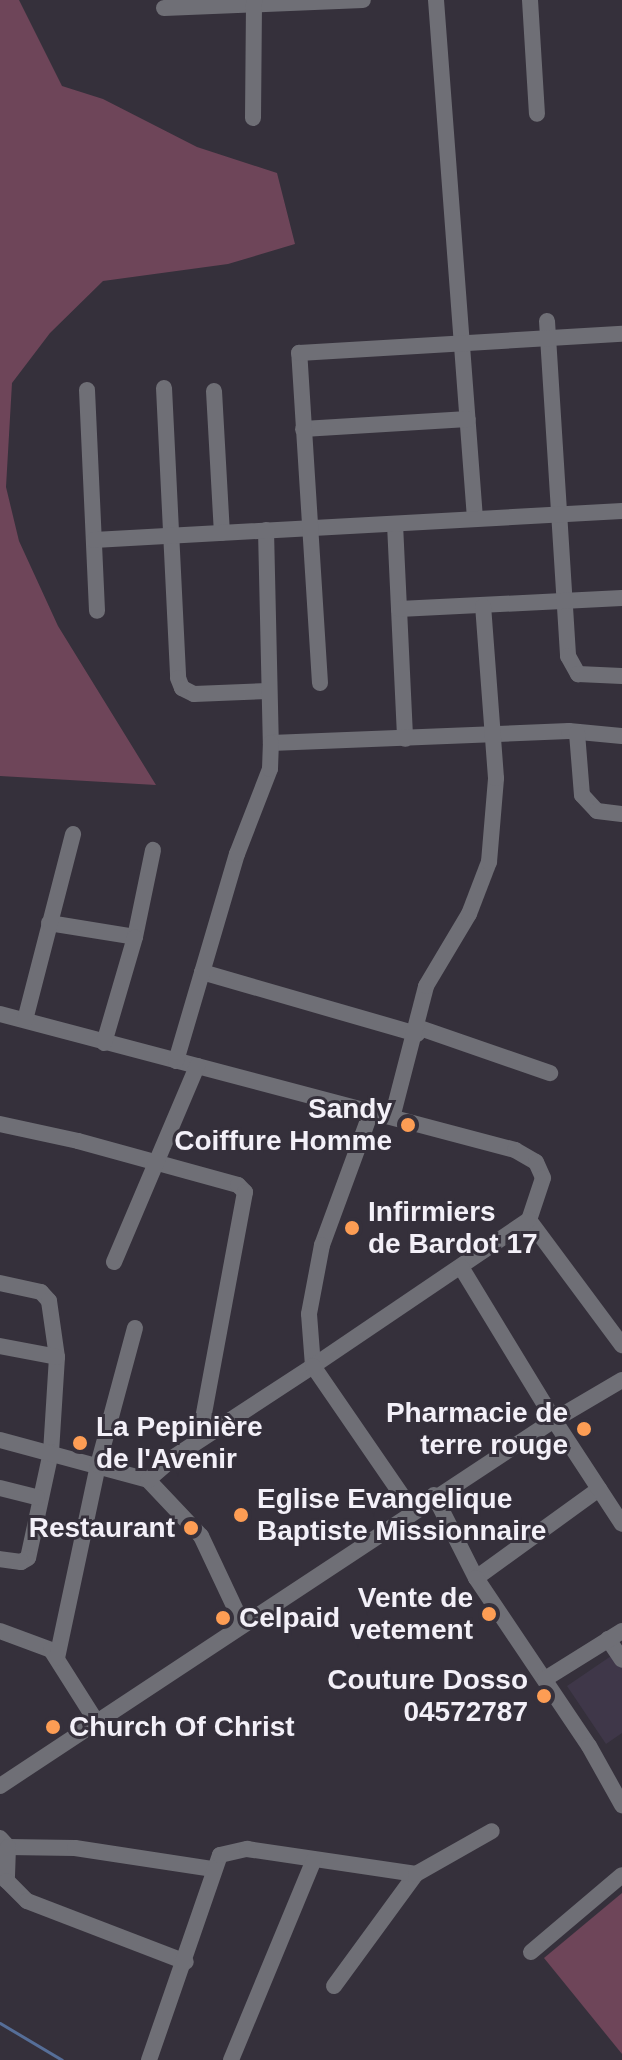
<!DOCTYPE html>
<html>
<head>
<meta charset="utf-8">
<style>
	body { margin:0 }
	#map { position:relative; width:622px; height:2060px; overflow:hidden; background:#35303b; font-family:Helvetica,sans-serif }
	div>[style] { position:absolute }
	.built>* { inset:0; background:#3f3749 }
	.green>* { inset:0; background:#6e4559 }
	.stream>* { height:3px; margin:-1.5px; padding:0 1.5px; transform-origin:1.5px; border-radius:1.5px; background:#566e98 }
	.minor>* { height:16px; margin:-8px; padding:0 8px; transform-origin:8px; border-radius:8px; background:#6f6f76 }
	.dots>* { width:22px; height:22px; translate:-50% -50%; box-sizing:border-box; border:4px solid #35303b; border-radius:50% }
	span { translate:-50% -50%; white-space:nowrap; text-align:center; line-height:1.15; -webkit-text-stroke:6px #35303b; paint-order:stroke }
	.poi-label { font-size:28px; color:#f3f0f8; font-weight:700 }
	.right { translate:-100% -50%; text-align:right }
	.left { translate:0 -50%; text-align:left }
</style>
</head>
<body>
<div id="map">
	<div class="built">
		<i style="clip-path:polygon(614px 1654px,622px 1667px,622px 1733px,606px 1744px,567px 1686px)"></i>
	</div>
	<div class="green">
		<i style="clip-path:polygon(0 0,19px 0,62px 86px,103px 99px,197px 147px,277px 173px,295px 244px,228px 264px,103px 281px,50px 333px,12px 383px,6px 487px,19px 541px,58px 626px,156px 785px,0 776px)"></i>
		<i style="clip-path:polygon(622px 1893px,622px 2054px,544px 1958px)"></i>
	</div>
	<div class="stream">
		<i style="left:0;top:2023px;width:72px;rotate:30.8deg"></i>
	</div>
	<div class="minor">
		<i style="left:436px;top:0;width:520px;rotate:85.7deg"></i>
		<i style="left:530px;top:0;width:114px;rotate:86.5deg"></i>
		<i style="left:164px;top:8px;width:199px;rotate:-2.3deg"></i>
		<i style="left:253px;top:118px;width:118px;rotate:-89.5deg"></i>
		<i style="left:547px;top:321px;width:336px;rotate:86.4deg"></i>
		<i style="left:568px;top:656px;width:21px;rotate:61deg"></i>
		<i style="left:578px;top:674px;width:44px;rotate:2.6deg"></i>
		<i style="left:164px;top:388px;width:290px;rotate:87.2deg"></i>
		<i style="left:178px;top:678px;width:11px;rotate:68deg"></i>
		<i style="left:182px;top:688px;width:13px;rotate:27deg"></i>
		<i style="left:194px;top:694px;width:74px;rotate:-2.3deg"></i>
		<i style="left:87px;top:390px;width:221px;rotate:87.4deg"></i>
		<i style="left:214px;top:391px;width:142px;rotate:86.8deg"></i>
		<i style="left:303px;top:429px;width:165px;rotate:-3.5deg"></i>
		<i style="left:395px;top:524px;width:215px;rotate:87.3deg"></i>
		<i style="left:266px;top:530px;width:213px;rotate:88.7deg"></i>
		<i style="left:271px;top:743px;width:298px;rotate:-2.3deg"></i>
		<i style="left:569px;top:731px;width:53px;rotate:5.4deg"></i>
		<i style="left:94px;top:540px;width:529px;rotate:-3.14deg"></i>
		<i style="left:399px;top:609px;width:223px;rotate:-2.8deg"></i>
		<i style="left:320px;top:683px;width:331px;rotate:-93.6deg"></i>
		<i style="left:299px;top:353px;width:324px;rotate:-3.4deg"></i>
		<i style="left:577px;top:733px;width:62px;rotate:85.4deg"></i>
		<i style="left:582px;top:795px;width:22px;rotate:47deg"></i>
		<i style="left:597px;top:811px;width:25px;rotate:7deg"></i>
		<i style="left:49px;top:923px;width:87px;rotate:9.2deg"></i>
		<i style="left:135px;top:937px;width:89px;rotate:-78.3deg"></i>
		<i style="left:202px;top:972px;width:224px;rotate:16.1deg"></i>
		<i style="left:0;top:1014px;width:533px;rotate:14.79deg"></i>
		<i style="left:515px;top:1150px;width:24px;rotate:30deg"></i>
		<i style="left:536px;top:1162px;width:17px;rotate:66deg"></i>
		<i style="left:543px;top:1178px;width:44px;rotate:108.4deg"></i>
		<i style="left:529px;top:1220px;width:156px;rotate:53.4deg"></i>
		<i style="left:25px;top:1020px;width:192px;rotate:-75.5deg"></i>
		<i style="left:417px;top:1027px;width:141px;rotate:19.1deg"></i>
		<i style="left:104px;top:1043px;width:110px;rotate:-73.7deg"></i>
		<i style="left:176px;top:1061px;width:216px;rotate:-73.6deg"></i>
		<i style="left:237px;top:854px;width:91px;rotate:-68.8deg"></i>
		<i style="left:270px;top:769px;width:26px;rotate:-88deg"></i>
		<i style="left:371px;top:1112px;width:142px;rotate:110.2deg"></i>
		<i style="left:322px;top:1245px;width:70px;rotate:100.7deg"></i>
		<i style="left:309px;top:1314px;width:52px;rotate:85.6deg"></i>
		<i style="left:313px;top:1366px;width:261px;rotate:-34.1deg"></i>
		<i style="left:393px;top:1114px;width:132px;rotate:-75.5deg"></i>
		<i style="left:426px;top:986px;width:84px;rotate:-59.2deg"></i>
		<i style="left:469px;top:914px;width:56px;rotate:-69deg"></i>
		<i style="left:489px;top:862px;width:84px;rotate:-85.2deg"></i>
		<i style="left:496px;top:778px;width:172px;rotate:-94.3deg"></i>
		<i style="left:0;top:1124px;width:80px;rotate:12.3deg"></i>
		<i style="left:78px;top:1141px;width:166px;rotate:15.4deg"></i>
		<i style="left:238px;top:1185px;width:10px;rotate:45deg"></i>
		<i style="left:245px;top:1192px;width:251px;rotate:100.5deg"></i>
		<i style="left:114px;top:1262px;width:213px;rotate:-67deg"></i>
		<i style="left:461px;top:1267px;width:179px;rotate:58.7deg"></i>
		<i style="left:554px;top:1420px;width:79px;rotate:-30.5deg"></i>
		<i style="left:0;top:1283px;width:42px;rotate:12.4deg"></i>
		<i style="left:41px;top:1292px;width:12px;rotate:48deg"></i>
		<i style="left:49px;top:1301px;width:57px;rotate:81.9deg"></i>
		<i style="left:57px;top:1357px;width:95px;rotate:93.6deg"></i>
		<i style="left:51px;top:1452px;width:108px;rotate:102.2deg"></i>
		<i style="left:28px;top:1558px;width:8px;rotate:150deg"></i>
		<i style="left:21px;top:1562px;width:21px;rotate:-172deg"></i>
		<i style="left:0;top:1346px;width:58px;rotate:10.9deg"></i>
		<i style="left:0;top:1440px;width:153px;rotate:15.1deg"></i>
		<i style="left:148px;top:1480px;width:77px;rotate:46.6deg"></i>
		<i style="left:201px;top:1536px;width:96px;rotate:64.8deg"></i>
		<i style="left:148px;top:1480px;width:35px;rotate:-41deg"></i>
		<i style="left:174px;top:1457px;width:166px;rotate:-33.2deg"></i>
		<i style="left:313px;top:1366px;width:175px;rotate:55.5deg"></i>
		<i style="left:0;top:1488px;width:38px;rotate:14deg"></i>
		<i style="left:434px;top:1495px;width:93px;rotate:63.2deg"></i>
		<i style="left:476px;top:1578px;width:152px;rotate:-35.9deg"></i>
		<i style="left:476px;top:1578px;width:202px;rotate:56.1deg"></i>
		<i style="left:589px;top:1746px;width:68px;rotate:60.8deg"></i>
		<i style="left:0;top:1631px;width:54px;rotate:20.4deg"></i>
		<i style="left:51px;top:1650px;width:84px;rotate:57.6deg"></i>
		<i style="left:608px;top:1639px;width:25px;rotate:56deg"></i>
		<i style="left:57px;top:1658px;width:197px;rotate:-78deg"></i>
		<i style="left:98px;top:1465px;width:142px;rotate:-74.9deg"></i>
		<i style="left:545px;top:1679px;width:91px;rotate:-31.9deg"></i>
		<i style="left:0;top:1786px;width:664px;rotate:-33.45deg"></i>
		<i style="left:554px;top:1420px;width:124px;rotate:56.8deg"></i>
		<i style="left:0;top:1838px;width:12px;rotate:48deg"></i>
		<i style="left:8px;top:1847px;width:67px;rotate:0.9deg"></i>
		<i style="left:75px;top:1848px;width:140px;rotate:8.7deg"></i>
		<i style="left:8px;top:1847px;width:34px;rotate:92deg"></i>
		<i style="left:7px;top:1881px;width:28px;rotate:45deg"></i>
		<i style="left:27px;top:1901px;width:170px;rotate:21deg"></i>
		<i style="left:531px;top:1952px;width:119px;rotate:-40.2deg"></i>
		<i style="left:334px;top:1986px;width:139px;rotate:-53.8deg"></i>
		<i style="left:149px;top:2060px;width:217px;rotate:-70.9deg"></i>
		<i style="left:220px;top:1855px;width:28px;rotate:-13deg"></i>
		<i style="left:247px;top:1849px;width:171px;rotate:8.4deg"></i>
		<i style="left:416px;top:1874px;width:87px;rotate:-29.5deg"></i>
		<i style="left:231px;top:2060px;width:217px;rotate:-67.5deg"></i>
	</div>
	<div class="dots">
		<i style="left:408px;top:1125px;background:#fd9d54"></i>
		<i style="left:352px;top:1228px;background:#fd9d54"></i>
		<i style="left:584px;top:1429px;background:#fd9d54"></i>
		<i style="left:80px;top:1443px;background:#fd9d54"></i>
		<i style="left:241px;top:1515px;background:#fd9d54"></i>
		<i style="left:191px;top:1528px;background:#fd9d54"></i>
		<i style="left:489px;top:1614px;background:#fd9d54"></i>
		<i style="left:223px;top:1618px;background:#fd9d54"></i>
		<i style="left:544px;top:1696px;background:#fd9d54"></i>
		<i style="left:53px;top:1727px;background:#fd9d54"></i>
	</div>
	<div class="poi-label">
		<span class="right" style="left:392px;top:1125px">Sandy<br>Coiffure Homme</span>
		<span class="left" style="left:368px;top:1228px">Infirmiers<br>de Bardot 17</span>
		<span class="right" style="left:568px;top:1429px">Pharmacie de<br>terre rouge</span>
		<span class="left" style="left:96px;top:1443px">La Pepinière<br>de l'Avenir</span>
		<span class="left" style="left:257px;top:1515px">Eglise Evangelique<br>Baptiste Missionnaire</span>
		<span class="right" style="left:175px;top:1528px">Restaurant</span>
		<span class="right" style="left:473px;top:1614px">Vente de<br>vetement</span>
		<span class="left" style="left:239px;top:1618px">Celpaid</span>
		<span class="right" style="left:528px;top:1696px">Couture Dosso<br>04572787</span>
		<span class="left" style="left:69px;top:1727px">Church Of Christ</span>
	</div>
</div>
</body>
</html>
